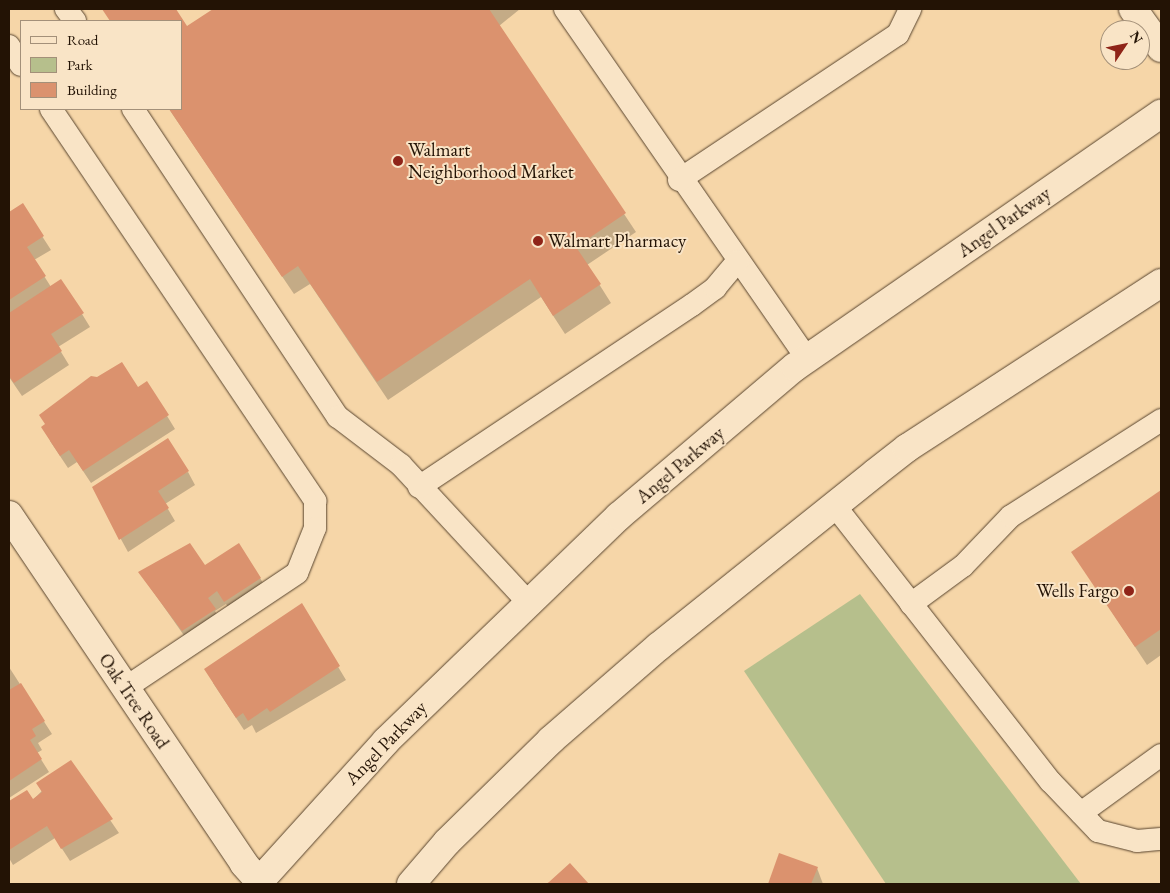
<!DOCTYPE html>
<html>
<head>
<meta charset="utf-8">
<style>
	body { margin:0 }
	#map { position:relative; width:1170px; height:893px; overflow:hidden; background:#f6d6a8; font-family:"EB Garamond",serif }
	div>[style] { position:absolute }
	.green>* { inset:0; background:#b6bf8c }
	.shadow>* { inset:0; background:#0003 }
	.building>* { inset:0; background:#db926e }
	.roads { filter:drop-shadow(0 0 1px #58442e) drop-shadow(0 0 1px #58442e) }
	.service>* { height:22px; margin:-11px; padding:0 11px; transform-origin:11px; border-radius:11px; background:#f9e4c6 }
	.minor>* { height:28px; margin:-14px; padding:0 14px; transform-origin:14px; border-radius:14px; background:#f9e4c6 }
	.secondary>* { height:28px; margin:-14px; padding:0 14px; transform-origin:14px; border-radius:14px; background:#f9e4c6 }
	.dots>* { width:14px; height:14px; translate:-50% -50%; box-sizing:border-box; border:2px solid #f9e4c6; border-radius:50% }
	span { translate:-50% -50%; white-space:nowrap; text-align:center; line-height:1.15; -webkit-text-stroke:4px #f9e4c6; paint-order:stroke }
	.poi-label { font-size:19px; color:#231305 }
	.left { translate:0 -50%; text-align:left }
	.right { translate:-100% -50%; text-align:right }
	.street-label { font-size:19px; color:#231305 }
	.frame { position:absolute; inset:0; border:10px solid #231305; pointer-events:none }
	.legend { position:absolute; left:20px; top:20px; width:162px; height:90px; box-sizing:border-box; background:#f9e4c6; border:1px solid #a39079; margin:0; padding:6px 9px; list-style:none; font-size:15px; color:#231305 }
	.legend li { display:flex; align-items:center; gap:10px; height:25px }
	.legend b { width:25px; border:1px solid #a39079 }
	.north { position:absolute; left:1100px; top:20px; width:50px; height:50px; box-sizing:border-box; background:#f9e4c6; border:1px solid #a39079; border-radius:50%; rotate:56deg; font-size:14px; font-weight:700; line-height:20px; text-align:center; color:#231305 }
	.north::after { content:''; display:block; margin:auto; width:18px; height:22px; background:#8f2418; clip-path:polygon(50% 0,100% 100%,50% 72%,0 100%) }
</style>
</head>
<body>
<div id="map">
	<div class="green">
		<i style="clip-path:polygon(860px 594px,1081px 884px,886px 884px,744px 671px)"></i>
	</div>
	<div class="shadow">
		<i style="clip-path:polygon(103px 9px,174px 9px,187px 28px,215px 9px,520px 9px,499px 26px,636px 232px,587px 265px,611px 303px,565px 334px,541px 297px,388px 400px,310px 284px,294px 294px,169px 109px,181px 109px,181px 21px,111px 21px)"></i>
		<i style="clip-path:polygon(22px 205px,51px 250px,34px 260px,51px 287px,82px 314px,90px 327px,58px 347px,69px 365px,22px 396px,9px 377px,9px 214px)"></i>
		<i style="clip-path:polygon(98px 379px,138px 389px,147px 383px,175px 429px,91px 483px,77px 462px,68px 468px,50px 441px)"></i>
		<i style="clip-path:polygon(188px 472px,195px 485px,165px 504px,175px 521px,128px 552px,93px 488px)"></i>
		<i style="clip-path:polygon(1161px 492px,1161px 655px,1147px 665px,1073px 553px)"></i>
		<i style="clip-path:polygon(205px 567px,260px 578px,268px 591px,233px 614px,226px 604px,215px 611px,222px 622px,190px 644px,140px 573px)"></i>
		<i style="clip-path:polygon(301px 605px,346px 680px,256px 733px,252px 725px,244px 730px,213px 683px)"></i>
		<i style="clip-path:polygon(9px 667px,52px 734px,38px 743px,42px 750px,37px 753px,49px 772px,9px 798px)"></i>
		<i style="clip-path:polygon(70px 762px,119px 833px,70px 861px,55px 838px,13px 865px,9px 858px,9px 803px,27px 791px,33px 800px)"></i>
		<i style="clip-path:polygon(780px 855px,817px 868px,823px 884px,769px 884px)"></i>
	</div>
	<div class="building">
		<i style="clip-path:polygon(102px 9px,176px 9px,187px 26px,213px 9px,489px 9px,626px 213px,576px 247px,601px 284px,553px 316px,530px 279px,377px 382px,298px 266px,282px 277px,169px 109px,181px 109px,181px 21px,110px 21px)"></i>
		<i style="clip-path:polygon(23px 203px,44px 236px,27px 247px,46px 276px,9px 300px,9px 212px)"></i>
		<i style="clip-path:polygon(61px 279px,84px 313px,51px 334px,62px 351px,14px 383px,9px 376px,9px 313px)"></i>
		<i style="clip-path:polygon(122px 362px,138px 387px,147px 381px,169px 415px,83px 471px,69px 450px,60px 456px,41px 427px,45px 424px,39px 415px,91px 376px,97px 377px)"></i>
		<i style="clip-path:polygon(168px 438px,189px 471px,158px 491px,169px 508px,119px 540px,92px 487px)"></i>
		<i style="clip-path:polygon(1161px 490px,1161px 629px,1135px 647px,1071px 552px)"></i>
		<i style="clip-path:polygon(190px 543px,205px 565px,239px 543px,261px 578px,224px 602px,217px 591px,208px 598px,216px 609px,182px 631px,138px 572px)"></i>
		<i style="clip-path:polygon(302px 603px,340px 666px,270px 712px,267px 708px,248px 721px,243px 713px,236px 718px,204px 669px)"></i>
		<i style="clip-path:polygon(21px 683px,45px 721px,32px 729px,36px 736px,30px 740px,42px 759px,9px 781px,9px 690px)"></i>
		<i style="clip-path:polygon(71px 760px,113px 819px,61px 849px,47px 826px,9px 850px,9px 801px,27px 790px,33px 799px,42px 792px,36px 783px)"></i>
		<i style="clip-path:polygon(779px 853px,818px 867px,811px 884px,768px 884px)"></i>
		<i style="clip-path:polygon(570px 863px,589px 884px,546px 884px,549px 882px)"></i>
	</div>
	<div class="roads">
		<div class="service">
			<i style="left:66px;top:9px;width:15px;rotate:53deg"></i>
			<i style="left:565px;top:9px;width:426px;rotate:55.3deg"></i>
			<i style="left:9px;top:46px;width:22px;rotate:58deg"></i>
			<i style="left:51px;top:109px;width:473px;rotate:56deg"></i>
			<i style="left:315px;top:501px;width:27px;rotate:90deg"></i>
			<i style="left:315px;top:528px;width:48px;rotate:111.8deg"></i>
			<i style="left:297px;top:573px;width:207px;rotate:146.2deg"></i>
			<i style="left:133px;top:109px;width:370px;rotate:56.4deg"></i>
			<i style="left:338px;top:417px;width:79px;rotate:37.3deg"></i>
			<i style="left:401px;top:465px;width:185px;rotate:47.2deg"></i>
			<i style="left:679px;top:180px;width:263px;rotate:-33.7deg"></i>
			<i style="left:898px;top:34px;width:28px;rotate:-64deg"></i>
			<i style="left:419px;top:487px;width:328px;rotate:-33.7deg"></i>
			<i style="left:692px;top:305px;width:29px;rotate:-36deg"></i>
			<i style="left:715px;top:288px;width:35px;rotate:-50deg"></i>
			<i style="left:835px;top:506px;width:350px;rotate:52deg"></i>
			<i style="left:1051px;top:782px;width:68px;rotate:46.2deg"></i>
			<i style="left:1098px;top:831px;width:40px;rotate:14.4deg"></i>
			<i style="left:1137px;top:841px;width:24px;rotate:-5deg"></i>
			<i style="left:911px;top:604px;width:64px;rotate:-36.2deg"></i>
			<i style="left:963px;top:566px;width:69px;rotate:-46.2deg"></i>
			<i style="left:1011px;top:516px;width:178px;rotate:-32.6deg"></i>
			<i style="left:1081px;top:813px;width:99px;rotate:-35.9deg"></i>
		</div>
		<div class="minor">
			<i style="left:9px;top:515px;width:421px;rotate:56deg"></i>
			<i style="left:244px;top:864px;width:27px;rotate:48deg"></i>
		</div>
		<div class="secondary">
			<i style="left:1133px;top:9px;width:48px;rotate:54.3deg"></i>
			<i style="left:257px;top:884px;width:193px;rotate:-47.9deg"></i>
			<i style="left:386px;top:741px;width:324px;rotate:-44deg"></i>
			<i style="left:619px;top:516px;width:231px;rotate:-40.3deg"></i>
			<i style="left:795px;top:367px;width:445px;rotate:-34.7deg"></i>
			<i style="left:411px;top:884px;width:55px;rotate:-49.4deg"></i>
			<i style="left:447px;top:842px;width:146px;rotate:-44.4deg"></i>
			<i style="left:551px;top:740px;width:142px;rotate:-41deg"></i>
			<i style="left:658px;top:647px;width:278px;rotate:-38.7deg"></i>
			<i style="left:875px;top:473px;width:41px;rotate:-38deg"></i>
			<i style="left:907px;top:448px;width:303px;rotate:-33deg"></i>
		</div>
	</div>
	<div class="dots">
		<i style="left:398px;top:161px;background:#8f2418"></i>
		<i style="left:538px;top:241px;background:#8f2418"></i>
		<i style="left:1129px;top:591px;background:#8f2418"></i>
	</div>
	<div class="poi-label">
		<span class="left" style="left:408px;top:161px">Walmart<br>Neighborhood Market</span>
		<span class="left" style="left:548px;top:241px">Walmart Pharmacy</span>
		<span class="right" style="left:1119px;top:591px">Wells Fargo</span>
	</div>
	<div class="street-label">
		<span style="left:1004px;top:222px;rotate:-35deg">Angel Parkway</span>
		<span style="left:680px;top:465px;rotate:-40deg">Angel Parkway</span>
		<span style="left:134px;top:701px;rotate:56deg">Oak Tree Road</span>
		<span style="left:386px;top:743px;rotate:-46deg">Angel Parkway</span>
	</div>
	<div class="frame"></div>
	<ul class="legend">
	<li><b style="height:6px;background:#f9e4c6"></b>Road</li>
	<li><b style="height:14px;background:#b6bf8c"></b>Park</li>
	<li><b style="height:14px;background:#db926e"></b>Building</li>
	</ul>
	<div class="north">N</div>
</div>
</body>
</html>
